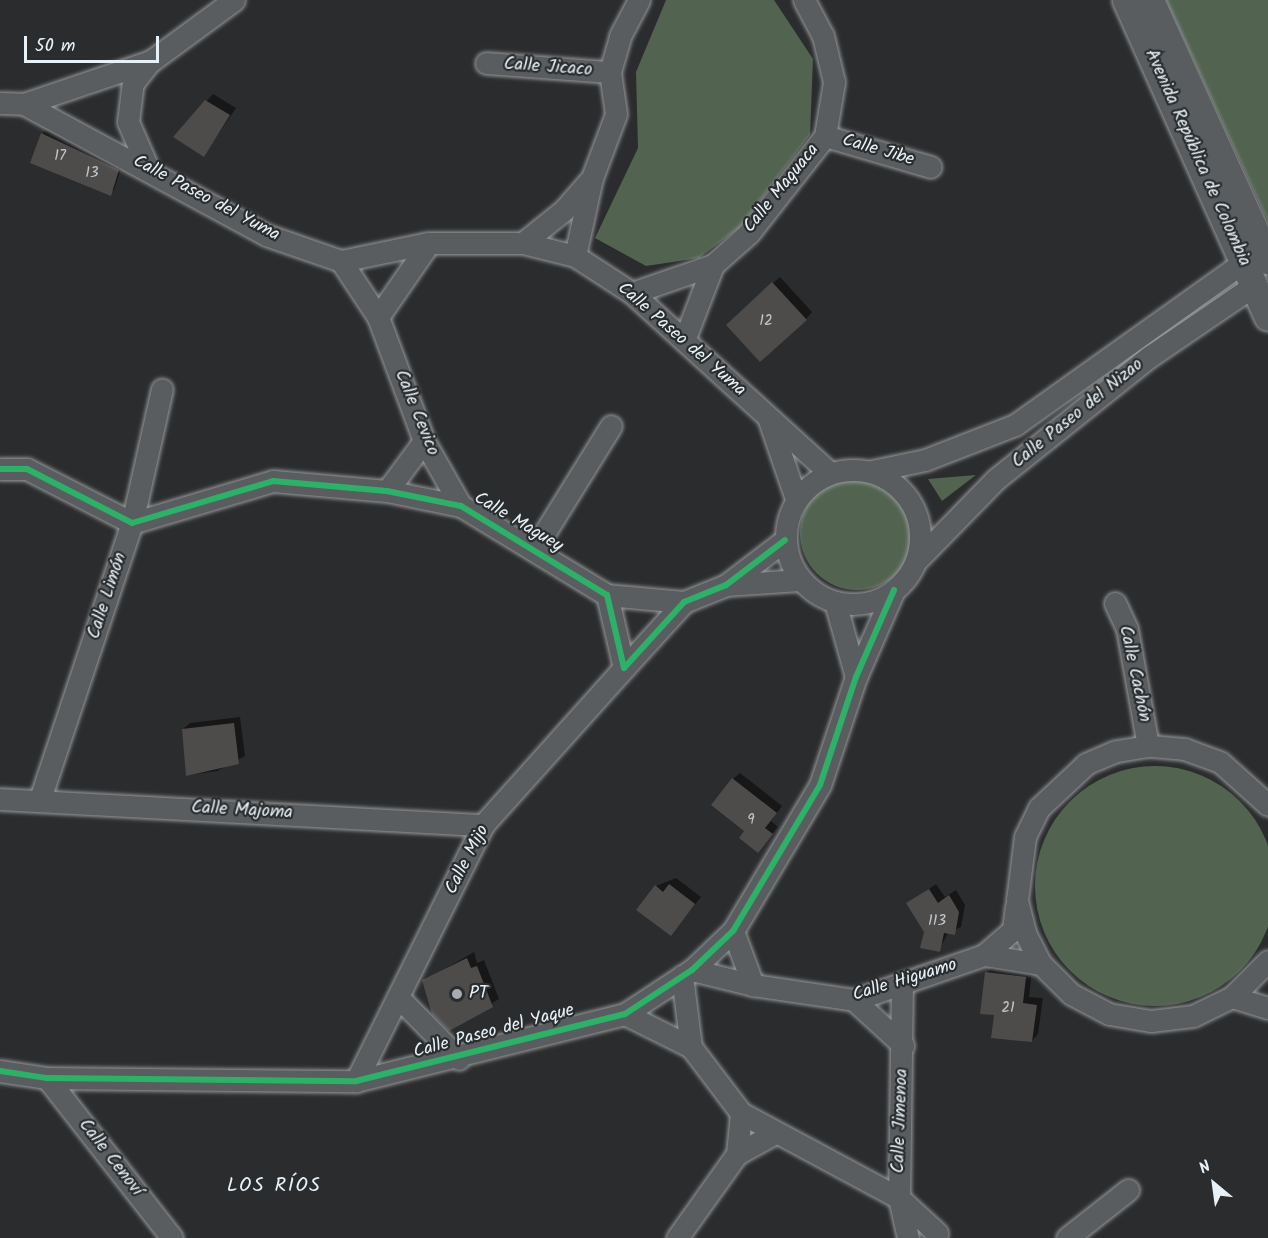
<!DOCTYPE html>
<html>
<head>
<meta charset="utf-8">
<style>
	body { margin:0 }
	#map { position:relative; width:1268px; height:1238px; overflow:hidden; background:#2b2c2d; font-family:Kalam,sans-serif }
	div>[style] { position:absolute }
	.green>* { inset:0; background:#526350 }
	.round { border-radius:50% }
	.shadow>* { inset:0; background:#0007 }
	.building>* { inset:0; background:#4e4b4b }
	.roads { filter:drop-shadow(0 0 2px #96989a) drop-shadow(0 0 2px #96989a) }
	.minor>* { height:21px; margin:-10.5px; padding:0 10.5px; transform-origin:10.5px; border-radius:10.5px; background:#5a5d60 }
	.minor>.ring { margin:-10.5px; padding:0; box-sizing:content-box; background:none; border:21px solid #5a5d60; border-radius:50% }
	.major>* { height:27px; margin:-13.5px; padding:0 13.5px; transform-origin:13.5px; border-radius:13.5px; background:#5a5d60 }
	.cycleway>* { height:6px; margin:-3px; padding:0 3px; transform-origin:3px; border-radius:3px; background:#2db169 }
	.dots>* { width:16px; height:16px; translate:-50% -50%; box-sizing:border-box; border:3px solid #2a2d2e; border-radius:50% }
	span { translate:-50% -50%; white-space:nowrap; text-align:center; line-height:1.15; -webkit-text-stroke:4.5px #2a2d2e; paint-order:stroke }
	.number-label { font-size:15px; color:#c2c8cd }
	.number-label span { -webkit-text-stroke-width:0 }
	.street-label { font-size:18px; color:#e8f1f8 }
	.poi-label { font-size:18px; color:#e8f1f8 }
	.left { translate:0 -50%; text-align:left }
	.neighbourhood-label { font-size:20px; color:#e8f1f8; letter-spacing:1.5px }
	.north { position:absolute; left:1184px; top:1154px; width:60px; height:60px; -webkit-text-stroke:4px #2a2d2e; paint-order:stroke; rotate:331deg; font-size:16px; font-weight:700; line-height:24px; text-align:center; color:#e8f1f8 }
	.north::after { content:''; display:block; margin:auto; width:21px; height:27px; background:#e8f1f8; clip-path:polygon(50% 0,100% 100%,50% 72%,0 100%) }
	.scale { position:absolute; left:24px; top:36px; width:135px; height:27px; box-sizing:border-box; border:3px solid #e8f1f8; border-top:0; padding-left:8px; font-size:18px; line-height:21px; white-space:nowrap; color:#e8f1f8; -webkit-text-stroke:4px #2a2d2e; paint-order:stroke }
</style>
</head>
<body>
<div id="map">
	<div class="green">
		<i style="clip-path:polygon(666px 0,774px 0,813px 59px,810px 135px,739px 228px,699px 258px,646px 266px,595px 238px,638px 148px,636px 72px)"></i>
		<i style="clip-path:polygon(1166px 0,1268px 0,1268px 222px)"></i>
		<i style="clip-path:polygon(976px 475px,942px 501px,928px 479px)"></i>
		<i class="round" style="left:800px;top:476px;width:114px;height:114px"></i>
		<i class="round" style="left:1035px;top:766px;width:240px;height:240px"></i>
	</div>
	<div class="shadow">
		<i style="clip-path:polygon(213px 94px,236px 108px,204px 155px,175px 137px)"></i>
		<i style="clip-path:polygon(46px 130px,122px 165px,114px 190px,110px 194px,42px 134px)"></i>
		<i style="clip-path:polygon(780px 277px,812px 312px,806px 319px,734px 318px)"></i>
		<i style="clip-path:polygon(240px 717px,245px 756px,217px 771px,188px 775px,183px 729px,190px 723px)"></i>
		<i style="clip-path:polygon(740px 773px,782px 806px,771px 821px,778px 827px,764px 844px,746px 830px,733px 779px)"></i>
		<i style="clip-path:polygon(676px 878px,701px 897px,671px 934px,656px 886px)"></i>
		<i style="clip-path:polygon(936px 884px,945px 897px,956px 890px,965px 905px,961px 927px,948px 933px,939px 950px,908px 904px)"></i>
		<i style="clip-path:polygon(474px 952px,477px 963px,484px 960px,499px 999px,449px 1029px,424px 981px)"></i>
		<i style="clip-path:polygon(993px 966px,1032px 971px,1029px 997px,1043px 998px,1038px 1034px,1032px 1041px,996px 1014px,986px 973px)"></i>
	</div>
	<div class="building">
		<i style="clip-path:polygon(205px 100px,230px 115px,204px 157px,173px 137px)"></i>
		<i style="clip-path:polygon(41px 133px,119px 170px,111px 196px,30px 163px)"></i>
		<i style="clip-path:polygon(772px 282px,807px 320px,760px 362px,726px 325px)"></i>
		<i style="clip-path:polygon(234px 723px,239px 764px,186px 776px,182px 729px)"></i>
		<i style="clip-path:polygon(732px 778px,777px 813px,765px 828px,773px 834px,758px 853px,739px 838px,744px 831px,711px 805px)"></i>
		<i style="clip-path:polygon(669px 884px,695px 904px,671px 936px,636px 910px,655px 885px,663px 892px)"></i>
		<i style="clip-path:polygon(929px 889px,938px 903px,949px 895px,959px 912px,955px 935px,944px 933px,940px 952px,920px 948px,924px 932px,906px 903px)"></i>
		<i style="clip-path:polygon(467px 958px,471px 968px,477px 966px,493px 1007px,449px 1031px,432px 1014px,422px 980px)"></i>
		<i style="clip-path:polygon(985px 972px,1026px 977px,1023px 1003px,1037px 1005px,1032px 1042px,991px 1038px,994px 1015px,980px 1014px)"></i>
	</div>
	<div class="roads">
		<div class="minor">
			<i style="left:486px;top:63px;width:124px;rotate:4.2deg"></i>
			<i style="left:0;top:103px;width:24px;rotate:2deg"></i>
			<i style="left:24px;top:104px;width:134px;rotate:-18.7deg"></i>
			<i style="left:151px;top:61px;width:103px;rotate:-36.3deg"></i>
			<i style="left:24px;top:104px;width:275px;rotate:28.4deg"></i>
			<i style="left:266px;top:235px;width:79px;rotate:19.1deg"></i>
			<i style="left:341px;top:261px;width:90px;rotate:-11.6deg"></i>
			<i style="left:429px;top:243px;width:94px"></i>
			<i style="left:523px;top:243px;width:54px;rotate:14deg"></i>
			<i style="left:575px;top:256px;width:68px;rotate:33deg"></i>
			<i style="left:632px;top:293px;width:268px;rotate:42.3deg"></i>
			<i style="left:825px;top:136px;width:110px;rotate:16.3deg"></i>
			<i style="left:148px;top:168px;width:50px;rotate:-113.5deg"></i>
			<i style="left:128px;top:122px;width:39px;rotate:-83deg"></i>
			<i style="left:133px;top:83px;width:28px;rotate:-52deg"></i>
			<i style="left:523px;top:243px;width:53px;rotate:-38.8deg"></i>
			<i style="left:564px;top:210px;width:38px;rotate:-49deg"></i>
			<i style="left:575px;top:256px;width:80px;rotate:-77.7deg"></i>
			<i style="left:592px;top:178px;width:68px;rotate:-69.4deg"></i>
			<i style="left:616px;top:114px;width:42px;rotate:-98.1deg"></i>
			<i style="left:610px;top:72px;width:37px;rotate:-74deg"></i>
			<i style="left:620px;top:36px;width:41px;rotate:-62.2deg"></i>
			<i style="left:341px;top:261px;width:67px;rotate:56.5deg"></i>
			<i style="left:378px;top:317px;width:132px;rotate:69.6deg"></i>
			<i style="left:424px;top:441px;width:75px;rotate:60.4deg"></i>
			<i style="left:632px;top:293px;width:86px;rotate:-19.1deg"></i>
			<i style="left:713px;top:265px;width:48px;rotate:-41.6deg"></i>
			<i style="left:749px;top:233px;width:123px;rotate:-51.9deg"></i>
			<i style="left:825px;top:136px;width:55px;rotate:-80.5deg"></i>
			<i style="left:834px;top:82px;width:47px;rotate:-103.4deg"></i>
			<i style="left:823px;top:36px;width:41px;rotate:-117.8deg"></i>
			<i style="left:378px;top:317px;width:90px;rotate:-55.4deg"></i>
			<i style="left:685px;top:338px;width:78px;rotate:-69deg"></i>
			<i style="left:769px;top:420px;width:83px;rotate:71.1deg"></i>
			<i style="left:0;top:469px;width:27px"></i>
			<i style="left:27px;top:469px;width:118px;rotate:27.2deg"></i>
			<i style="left:132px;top:523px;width:147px;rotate:-16.6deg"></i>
			<i style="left:273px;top:481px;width:114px;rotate:5deg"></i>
			<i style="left:387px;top:491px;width:76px;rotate:11.5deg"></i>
			<i style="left:461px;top:506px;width:171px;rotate:31.4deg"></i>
			<i style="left:607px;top:595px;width:75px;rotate:76.9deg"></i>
			<i style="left:624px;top:668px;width:89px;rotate:-47.7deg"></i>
			<i style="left:684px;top:602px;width:45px;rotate:-22deg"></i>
			<i style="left:726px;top:585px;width:74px;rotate:-37.3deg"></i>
			<i class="ring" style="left:786px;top:470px;width:113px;height:113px"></i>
			<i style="left:872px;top:471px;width:54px;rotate:-11.7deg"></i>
			<i style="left:925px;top:460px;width:97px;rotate:-21.3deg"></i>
			<i style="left:1015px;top:425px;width:279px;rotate:-35.5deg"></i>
			<i style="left:387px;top:491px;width:62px;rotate:-53.5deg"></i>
			<i style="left:534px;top:550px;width:146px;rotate:-58.2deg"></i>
			<i style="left:917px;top:560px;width:113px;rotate:-45.7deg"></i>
			<i style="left:996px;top:479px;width:196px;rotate:-38.6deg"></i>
			<i style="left:1149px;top:357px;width:126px;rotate:-34.3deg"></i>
			<i style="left:726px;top:585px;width:74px;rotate:-3.9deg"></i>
			<i style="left:607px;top:595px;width:77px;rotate:5.2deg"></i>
			<i style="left:835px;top:602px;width:78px;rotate:74.4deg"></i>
			<i style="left:1115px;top:603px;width:29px;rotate:65deg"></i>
			<i style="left:1127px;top:629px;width:119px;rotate:79.8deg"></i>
			<i style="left:0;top:799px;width:484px;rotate:3.1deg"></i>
			<i style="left:40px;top:799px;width:291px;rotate:-71.6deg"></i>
			<i style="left:132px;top:523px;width:137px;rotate:-77.4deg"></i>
			<i style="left:1268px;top:805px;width:64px;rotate:-138.1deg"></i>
			<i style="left:1220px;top:762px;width:37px;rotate:-160deg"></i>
			<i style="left:1185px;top:749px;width:37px;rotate:-175deg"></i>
			<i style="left:1148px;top:746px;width:32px;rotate:171deg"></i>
			<i style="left:1116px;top:751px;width:33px;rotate:157deg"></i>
			<i style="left:1086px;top:764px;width:64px;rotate:136.9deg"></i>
			<i style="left:1039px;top:808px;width:32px;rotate:116deg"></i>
			<i style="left:1025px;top:837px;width:64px;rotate:97.2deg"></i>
			<i style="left:1017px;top:900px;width:34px;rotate:76deg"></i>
			<i style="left:1025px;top:933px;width:35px;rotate:63deg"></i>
			<i style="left:1041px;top:964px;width:42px;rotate:45deg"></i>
			<i style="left:1071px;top:994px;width:43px;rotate:27.8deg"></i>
			<i style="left:1109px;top:1014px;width:43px;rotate:9.5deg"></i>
			<i style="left:1151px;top:1021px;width:42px;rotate:-6.8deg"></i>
			<i style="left:1193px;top:1016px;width:43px;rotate:-26deg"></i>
			<i style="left:1232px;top:997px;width:51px;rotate:-45deg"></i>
			<i style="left:733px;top:931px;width:58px;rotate:69.7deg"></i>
			<i style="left:753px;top:985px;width:102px;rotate:8.4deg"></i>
			<i style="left:854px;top:1000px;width:138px;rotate:-19.1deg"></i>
			<i style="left:984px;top:955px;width:38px;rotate:-41deg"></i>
			<i style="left:1013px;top:930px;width:23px;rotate:-83deg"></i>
			<i style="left:984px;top:955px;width:58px;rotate:9deg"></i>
			<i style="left:692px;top:970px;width:63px;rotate:13.8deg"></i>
			<i style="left:682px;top:976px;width:72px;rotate:82.8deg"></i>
			<i style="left:902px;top:984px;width:214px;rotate:90.8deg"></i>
			<i style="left:899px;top:1198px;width:41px;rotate:77.3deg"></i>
			<i style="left:1232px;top:997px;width:38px;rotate:17deg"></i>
			<i style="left:400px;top:999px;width:84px;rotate:45.5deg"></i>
			<i style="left:854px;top:1000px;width:67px;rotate:42.6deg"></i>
			<i style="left:625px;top:1014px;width:74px;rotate:26.6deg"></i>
			<i style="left:691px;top:1047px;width:83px;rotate:52.9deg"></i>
			<i style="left:741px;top:1113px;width:179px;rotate:28.3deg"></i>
			<i style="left:899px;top:1198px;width:52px;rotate:42.6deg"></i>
			<i style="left:0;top:1071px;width:48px;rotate:8.5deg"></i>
			<i style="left:47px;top:1078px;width:309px;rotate:0.6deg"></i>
			<i style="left:356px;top:1081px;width:277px;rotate:-14deg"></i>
			<i style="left:625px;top:1014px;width:80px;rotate:-33.3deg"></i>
			<i style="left:692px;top:970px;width:57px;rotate:-43.6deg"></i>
			<i style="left:733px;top:931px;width:170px;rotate:-59.2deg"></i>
			<i style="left:820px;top:785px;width:114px;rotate:-71.6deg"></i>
			<i style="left:856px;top:677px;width:95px;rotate:-66.4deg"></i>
			<i style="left:47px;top:1078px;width:203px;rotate:52deg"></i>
			<i style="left:356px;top:1081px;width:286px;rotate:-63.6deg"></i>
			<i style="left:483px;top:825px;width:211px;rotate:-48.1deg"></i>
			<i style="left:737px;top:1154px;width:41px;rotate:-84.4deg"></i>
			<i style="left:677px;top:1238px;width:103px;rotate:-54.5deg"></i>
			<i style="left:737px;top:1154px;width:43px;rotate:-28.9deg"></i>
			<i style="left:1067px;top:1238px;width:78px;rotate:-38.2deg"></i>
		</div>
		<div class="major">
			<i style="left:1126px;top:0;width:347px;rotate:65.9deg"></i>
			<i style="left:1150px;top:0;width:286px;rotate:65.6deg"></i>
		</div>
	</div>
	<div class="cycleway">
		<i style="left:0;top:469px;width:27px"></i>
		<i style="left:27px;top:469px;width:118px;rotate:27.2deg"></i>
		<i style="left:132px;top:523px;width:147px;rotate:-16.6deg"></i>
		<i style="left:273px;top:481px;width:114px;rotate:5deg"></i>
		<i style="left:387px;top:491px;width:76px;rotate:11.5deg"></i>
		<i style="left:461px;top:506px;width:171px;rotate:31.4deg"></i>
		<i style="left:607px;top:595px;width:75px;rotate:76.9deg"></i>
		<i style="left:624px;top:668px;width:89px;rotate:-47.7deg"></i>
		<i style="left:684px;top:602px;width:45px;rotate:-22deg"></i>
		<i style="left:726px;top:585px;width:74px;rotate:-37.3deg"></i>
		<i style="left:0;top:1071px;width:48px;rotate:8.5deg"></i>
		<i style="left:47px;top:1078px;width:309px;rotate:0.6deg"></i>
		<i style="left:356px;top:1081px;width:277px;rotate:-14deg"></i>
		<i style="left:625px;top:1014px;width:80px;rotate:-33.3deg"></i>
		<i style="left:692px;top:970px;width:57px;rotate:-43.6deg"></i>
		<i style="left:733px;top:931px;width:170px;rotate:-59.2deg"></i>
		<i style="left:820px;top:785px;width:114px;rotate:-71.6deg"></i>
		<i style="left:856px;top:677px;width:95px;rotate:-66.4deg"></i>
	</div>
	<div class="dots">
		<i style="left:457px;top:994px;background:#a6acb1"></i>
	</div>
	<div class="number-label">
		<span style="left:60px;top:157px">17</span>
		<span style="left:92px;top:174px">13</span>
		<span style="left:766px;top:322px">12</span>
		<span style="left:751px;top:821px">9</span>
		<span style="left:937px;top:922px">113</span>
		<span style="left:1008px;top:1009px">21</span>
	</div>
	<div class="street-label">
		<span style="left:548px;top:68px;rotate:4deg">Calle Jicaco</span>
		<span style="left:878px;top:151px;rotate:16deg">Calle Jibe</span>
		<span style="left:1197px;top:158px;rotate:66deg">Avenida República de Colombia</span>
		<span style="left:782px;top:189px;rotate:-51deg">Calle Maguaca</span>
		<span style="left:206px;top:199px;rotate:28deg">Calle Paseo del Yuma</span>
		<span style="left:681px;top:340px;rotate:41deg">Calle Paseo del Yuma</span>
		<span style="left:416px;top:413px;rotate:68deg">Calle Cevico</span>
		<span style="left:1078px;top:414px;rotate:-39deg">Calle Paseo del Nizao</span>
		<span style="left:518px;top:523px;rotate:31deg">Calle Maguey</span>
		<span style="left:108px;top:596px;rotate:-72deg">Calle Limón</span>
		<span style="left:1134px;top:674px;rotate:78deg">Calle Cachón</span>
		<span style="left:242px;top:811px;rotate:3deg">Calle Majoma</span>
		<span style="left:468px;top:860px;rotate:-63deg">Calle Mijo</span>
		<span style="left:905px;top:981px;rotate:-17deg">Calle Higuamo</span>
		<span style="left:494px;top:1032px;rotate:-15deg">Calle Paseo del Yaque</span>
		<span style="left:901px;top:1121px;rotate:-88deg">Calle Jimenoa</span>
		<span style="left:110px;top:1158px;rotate:52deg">Calle Cenoví</span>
	</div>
	<div class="poi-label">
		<span class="left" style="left:469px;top:994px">PT</span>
	</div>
	<div class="neighbourhood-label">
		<span style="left:274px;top:1186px">LOS RÍOS</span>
	</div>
	<div class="north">N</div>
	<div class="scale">50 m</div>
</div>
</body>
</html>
